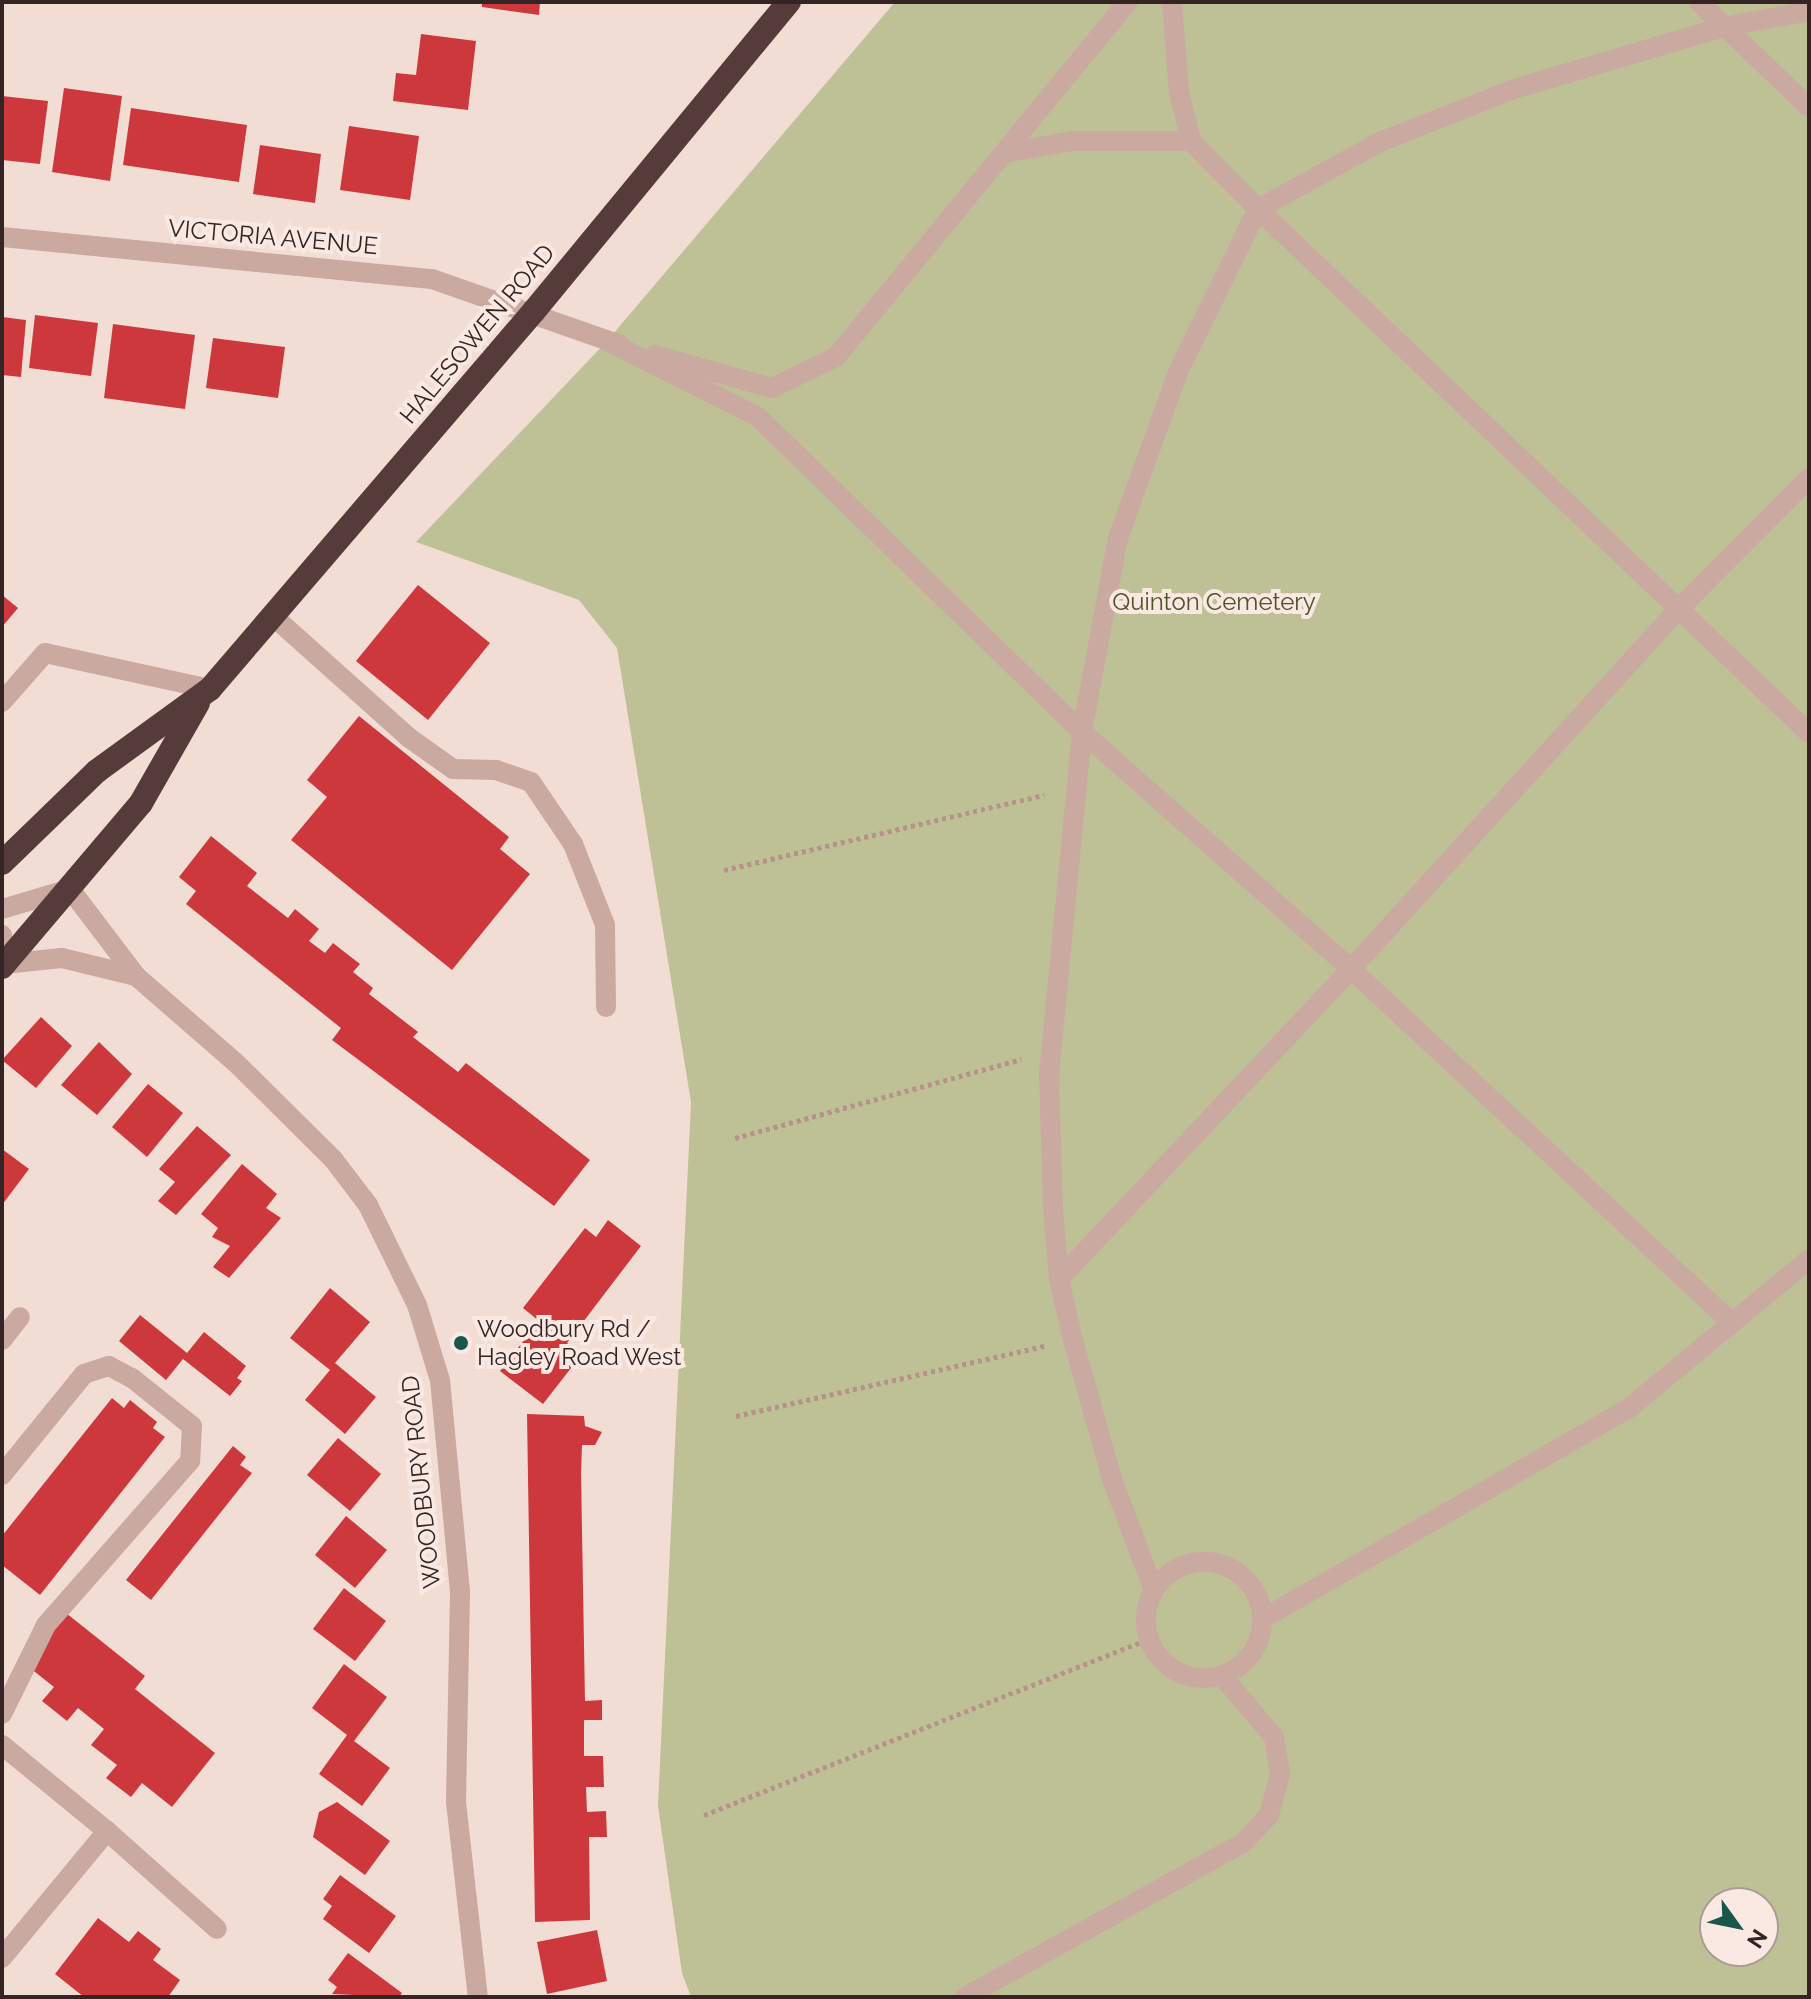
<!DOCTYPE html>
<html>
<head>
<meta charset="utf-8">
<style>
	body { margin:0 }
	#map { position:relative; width:1811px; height:1999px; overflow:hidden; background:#f2ddd5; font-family:Raleway,sans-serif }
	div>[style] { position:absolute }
	.green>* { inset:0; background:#bec195 }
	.building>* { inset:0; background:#cd383d }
	.path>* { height:5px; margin-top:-2.5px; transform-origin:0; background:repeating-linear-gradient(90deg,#b6928b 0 4px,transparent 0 8px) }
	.minor>* { height:20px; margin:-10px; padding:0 10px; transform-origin:10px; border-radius:10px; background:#caa9a1 }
	.minor>.ring { margin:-10px; padding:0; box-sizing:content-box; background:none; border:20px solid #caa9a1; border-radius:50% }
	.highway>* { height:24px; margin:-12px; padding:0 12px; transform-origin:12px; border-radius:12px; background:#553c3b }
	.dots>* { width:22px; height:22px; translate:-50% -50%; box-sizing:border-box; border:4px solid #fae8e2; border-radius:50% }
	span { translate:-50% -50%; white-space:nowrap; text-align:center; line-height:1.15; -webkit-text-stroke:8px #fae8e2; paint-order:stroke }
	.street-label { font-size:24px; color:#342524 }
	.park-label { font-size:24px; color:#4f5327 }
	.poi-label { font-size:24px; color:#342524 }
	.left { translate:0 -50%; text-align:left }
	.frame { position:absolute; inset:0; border:4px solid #342524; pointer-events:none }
	.north { position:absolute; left:1699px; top:1887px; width:80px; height:80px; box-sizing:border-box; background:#fae8e2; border:2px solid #ab9a96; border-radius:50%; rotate:123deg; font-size:22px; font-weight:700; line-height:32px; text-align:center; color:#342524 }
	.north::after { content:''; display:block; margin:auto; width:28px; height:36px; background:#18574a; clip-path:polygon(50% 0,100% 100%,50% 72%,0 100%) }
</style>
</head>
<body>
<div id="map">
	<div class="green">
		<i style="clip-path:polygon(evenodd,895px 2px,1809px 2px,1809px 1997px,691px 1997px,682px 1973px,658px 1806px,691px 1102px,617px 648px,579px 600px,416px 542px,607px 341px,895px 2px,1715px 1903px,1763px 1903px,1763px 1951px,1715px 1951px,1715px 1903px)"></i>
	</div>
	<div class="building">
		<i style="clip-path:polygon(482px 2px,540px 2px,539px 15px,482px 7px)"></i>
		<i style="clip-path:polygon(421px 34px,476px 41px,468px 110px,393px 101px,396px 73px,416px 75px)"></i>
		<i style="clip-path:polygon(64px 88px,122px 96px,110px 181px,52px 172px)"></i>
		<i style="clip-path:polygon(2px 96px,48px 101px,40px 164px,2px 160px)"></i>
		<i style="clip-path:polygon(131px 108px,247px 125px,239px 182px,123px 165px)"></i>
		<i style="clip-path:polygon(349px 126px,419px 136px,410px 200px,340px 190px)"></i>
		<i style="clip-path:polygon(260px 145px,321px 154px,315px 203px,253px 194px)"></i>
		<i style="clip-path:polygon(35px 315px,98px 323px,91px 376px,29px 368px)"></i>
		<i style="clip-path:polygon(2px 317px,26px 320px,21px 377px,2px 375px)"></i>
		<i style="clip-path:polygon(113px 324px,195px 335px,185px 409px,104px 398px)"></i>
		<i style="clip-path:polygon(213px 338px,285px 347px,278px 398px,206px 388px)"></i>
		<i style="clip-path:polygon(418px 585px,490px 643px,428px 720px,356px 661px)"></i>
		<i style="clip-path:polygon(2px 595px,18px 608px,2px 627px)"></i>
		<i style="clip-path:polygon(359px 716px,509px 837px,500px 849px,530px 874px,452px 970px,291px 840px,327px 797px,307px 780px)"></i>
		<i style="clip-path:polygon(211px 836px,257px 873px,247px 886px,288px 918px,295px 909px,319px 929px,309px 941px,325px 953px,333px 943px,360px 964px,353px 972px,373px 988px,369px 994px,418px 1032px,413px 1037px,458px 1072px,466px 1063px,590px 1160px,554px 1206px,332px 1040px,341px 1028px,186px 904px,196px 891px,179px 877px)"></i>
		<i style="clip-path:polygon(41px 1017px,72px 1046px,36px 1088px,2px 1060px)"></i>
		<i style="clip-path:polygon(99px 1042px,132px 1074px,97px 1115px,61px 1085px)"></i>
		<i style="clip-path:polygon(148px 1084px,183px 1113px,147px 1157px,112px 1127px)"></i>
		<i style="clip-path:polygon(197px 1126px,231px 1155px,176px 1215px,158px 1201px,175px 1182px,159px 1169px)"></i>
		<i style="clip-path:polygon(2px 1149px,29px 1169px,2px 1205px)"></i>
		<i style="clip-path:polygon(242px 1164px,277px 1194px,266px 1208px,281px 1218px,229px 1278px,213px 1267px,230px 1246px,212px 1237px,218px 1228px,201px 1214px)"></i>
		<i style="clip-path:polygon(608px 1220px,641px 1246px,567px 1343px,582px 1354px,543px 1404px,500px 1371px,539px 1321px,523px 1308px,585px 1228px,596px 1237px)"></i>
		<i style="clip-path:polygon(330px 1288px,370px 1322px,335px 1363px,376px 1397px,345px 1434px,305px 1400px,330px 1370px,290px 1338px)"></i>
		<i style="clip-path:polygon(140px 1315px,187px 1353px,204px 1332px,246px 1366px,237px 1378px,242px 1381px,230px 1396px,183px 1359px,166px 1380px,119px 1341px)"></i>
		<i style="clip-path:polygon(112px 1398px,124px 1408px,130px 1400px,157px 1422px,153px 1428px,165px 1437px,40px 1595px,2px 1565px,2px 1536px)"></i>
		<i style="clip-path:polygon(527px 1414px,584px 1416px,585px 1426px,602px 1432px,595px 1445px,582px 1445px,581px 1473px,585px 1701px,602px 1700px,602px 1720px,584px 1720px,584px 1756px,603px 1756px,604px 1787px,586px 1787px,587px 1812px,606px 1811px,607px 1837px,589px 1837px,590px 1920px,535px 1922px)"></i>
		<i style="clip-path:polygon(338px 1438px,381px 1474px,350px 1511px,307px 1475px)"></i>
		<i style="clip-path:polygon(233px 1446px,246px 1457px,240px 1465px,252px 1473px,151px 1600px,126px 1580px)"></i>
		<i style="clip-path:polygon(346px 1516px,387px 1550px,355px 1588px,315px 1555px)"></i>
		<i style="clip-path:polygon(344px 1588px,386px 1621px,355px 1661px,313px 1629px)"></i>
		<i style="clip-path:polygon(66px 1613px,145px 1676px,135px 1689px,215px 1753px,172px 1807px,142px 1783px,131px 1797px,106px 1778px,117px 1765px,91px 1745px,104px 1729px,78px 1708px,67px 1721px,42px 1701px,54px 1687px,25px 1664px)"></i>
		<i style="clip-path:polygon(344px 1664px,387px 1697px,354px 1741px,390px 1768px,362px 1806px,319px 1774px,347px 1735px,312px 1708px)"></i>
		<i style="clip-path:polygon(337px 1802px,390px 1841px,365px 1875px,313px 1837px,319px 1812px)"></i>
		<i style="clip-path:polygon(340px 1875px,396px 1916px,369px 1953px,323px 1919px,332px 1906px,323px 1899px)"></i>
		<i style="clip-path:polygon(98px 1918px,129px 1942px,138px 1931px,161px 1949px,153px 1960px,180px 1980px,168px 1997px,84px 1997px,55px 1974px)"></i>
		<i style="clip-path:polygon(597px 1930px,607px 1981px,547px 1994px,537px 1942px)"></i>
		<i style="clip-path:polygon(348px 1953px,402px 1993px,399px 1997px,332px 1994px,337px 1987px,328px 1980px)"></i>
	</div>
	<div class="path">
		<i style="left:724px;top:870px;width:329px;rotate:-13.2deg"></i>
		<i style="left:735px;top:1138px;width:297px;rotate:-15.4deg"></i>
		<i style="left:736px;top:1416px;width:317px;rotate:-12.8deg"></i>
		<i style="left:704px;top:1815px;width:476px;rotate:-21.6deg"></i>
	</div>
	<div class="minor">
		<i style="left:1172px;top:2px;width:90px;rotate:85.6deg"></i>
		<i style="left:1179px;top:92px;width:50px;rotate:76.2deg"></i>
		<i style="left:1191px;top:141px;width:95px;rotate:45.4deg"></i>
		<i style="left:1258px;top:209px;width:139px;rotate:-28.8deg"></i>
		<i style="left:1380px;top:142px;width:144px;rotate:-21.6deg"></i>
		<i style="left:1514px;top:89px;width:218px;rotate:-16.5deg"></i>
		<i style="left:1723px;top:27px;width:87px;rotate:-10.5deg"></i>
		<i style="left:1699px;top:2px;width:152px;rotate:43.7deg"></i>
		<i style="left:1004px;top:153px;width:69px;rotate:-10deg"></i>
		<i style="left:1072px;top:141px;width:119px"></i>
		<i style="left:2px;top:237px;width:432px;rotate:5.6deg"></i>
		<i style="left:432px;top:279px;width:199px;rotate:19.3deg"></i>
		<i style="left:607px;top:341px;width:169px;rotate:26.7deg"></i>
		<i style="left:758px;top:417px;width:452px;rotate:44.2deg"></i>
		<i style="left:1082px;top:732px;width:343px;rotate:95.5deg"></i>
		<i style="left:1049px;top:1073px;width:136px;rotate:88.3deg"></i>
		<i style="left:1053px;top:1209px;width:70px;rotate:85.1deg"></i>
		<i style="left:1059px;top:1279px;width:63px;rotate:77.1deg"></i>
		<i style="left:1073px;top:1340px;width:144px;rotate:74.3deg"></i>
		<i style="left:1112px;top:1479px;width:116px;rotate:69.4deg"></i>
		<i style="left:655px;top:355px;width:122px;rotate:15.8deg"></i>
		<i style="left:772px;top:388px;width:71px;rotate:-25.8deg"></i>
		<i style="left:836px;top:357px;width:460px;rotate:-50.6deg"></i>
		<i style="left:274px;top:617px;width:180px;rotate:41.8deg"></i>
		<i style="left:408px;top:737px;width:55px;rotate:35.4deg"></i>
		<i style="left:453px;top:769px;width:43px;rotate:1.3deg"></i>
		<i style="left:496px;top:770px;width:37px;rotate:19deg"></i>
		<i style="left:531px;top:782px;width:75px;rotate:55.9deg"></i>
		<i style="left:573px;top:844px;width:87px;rotate:68.4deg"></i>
		<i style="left:605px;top:925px;width:82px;rotate:89.3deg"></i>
		<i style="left:2px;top:702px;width:65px;rotate:-48.7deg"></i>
		<i style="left:45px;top:653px;width:169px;rotate:12.3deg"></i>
		<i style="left:2px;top:909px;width:71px;rotate:-16.4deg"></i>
		<i style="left:70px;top:889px;width:109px;rotate:52.8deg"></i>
		<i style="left:136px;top:976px;width:131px;rotate:41deg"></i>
		<i style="left:235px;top:1062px;width:138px;rotate:44.7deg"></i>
		<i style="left:333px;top:1159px;width:58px;rotate:52.7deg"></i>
		<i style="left:368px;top:1205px;width:111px;rotate:63.9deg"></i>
		<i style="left:417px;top:1305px;width:78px;rotate:73deg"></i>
		<i style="left:440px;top:1380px;width:213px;rotate:84.6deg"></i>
		<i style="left:460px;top:1592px;width:210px;rotate:91.1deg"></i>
		<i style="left:456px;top:1802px;width:196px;rotate:83.6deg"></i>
		<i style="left:2px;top:935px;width:29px;rotate:86deg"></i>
		<i style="left:4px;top:964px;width:58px;rotate:-5.9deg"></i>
		<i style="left:62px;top:958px;width:76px;rotate:13.7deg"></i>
		<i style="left:1059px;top:1279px;width:426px;rotate:-46.7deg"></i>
		<i style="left:1351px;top:969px;width:488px;rotate:-47.7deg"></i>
		<i style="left:1680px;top:608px;width:183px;rotate:-45.2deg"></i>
		<i style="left:1731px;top:1322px;width:519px;rotate:-137.11deg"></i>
		<i style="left:1351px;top:969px;width:359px;rotate:-138.6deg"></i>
		<i style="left:1082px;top:732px;width:197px;rotate:-79.5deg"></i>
		<i style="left:1118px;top:538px;width:177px;rotate:-70.1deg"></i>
		<i style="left:1178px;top:372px;width:182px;rotate:-63.9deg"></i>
		<i style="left:1258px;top:209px;width:760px;rotate:43.56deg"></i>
		<i style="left:2px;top:1340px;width:29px;rotate:-52deg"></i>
		<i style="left:2px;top:1475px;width:130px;rotate:-50.9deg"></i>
		<i style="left:84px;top:1374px;width:26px;rotate:-18deg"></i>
		<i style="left:109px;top:1366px;width:26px;rotate:28deg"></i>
		<i style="left:132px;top:1378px;width:77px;rotate:38.7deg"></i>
		<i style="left:192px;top:1426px;width:35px;rotate:93deg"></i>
		<i style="left:190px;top:1461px;width:218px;rotate:131.3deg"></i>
		<i style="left:46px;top:1625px;width:99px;rotate:116.3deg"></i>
		<i class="ring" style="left:1146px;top:1562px;width:96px;height:96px"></i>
		<i style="left:1264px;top:1618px;width:420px;rotate:-29.9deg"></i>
		<i style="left:1628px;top:1409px;width:235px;rotate:-39.6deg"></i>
		<i style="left:2px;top:1745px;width:136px;rotate:39.3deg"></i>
		<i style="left:2px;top:1958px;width:165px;rotate:-50.4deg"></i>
		<i style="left:107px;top:1831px;width:147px;rotate:41.7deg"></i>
		<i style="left:965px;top:1997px;width:318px;rotate:-29deg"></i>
		<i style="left:1243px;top:1843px;width:38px;rotate:-47deg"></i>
		<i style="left:1269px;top:1815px;width:42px;rotate:-75deg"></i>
		<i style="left:1280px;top:1774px;width:37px;rotate:-99deg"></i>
		<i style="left:1274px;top:1737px;width:79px;rotate:-130.4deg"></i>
	</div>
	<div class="highway">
		<i style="left:2px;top:863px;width:132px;rotate:-44.1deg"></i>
		<i style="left:97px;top:771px;width:140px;rotate:-36deg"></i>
		<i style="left:210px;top:689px;width:498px;rotate:-49.4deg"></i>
		<i style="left:534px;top:311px;width:401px;rotate:-50.5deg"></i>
		<i style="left:2px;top:967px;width:215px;rotate:-49.7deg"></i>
		<i style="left:141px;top:803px;width:115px;rotate:-60.3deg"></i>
	</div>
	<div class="dots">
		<i style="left:461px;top:1343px;background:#18574a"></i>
	</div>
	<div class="street-label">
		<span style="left:273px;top:237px;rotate:5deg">VICTORIA AVENUE</span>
		<span style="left:477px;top:334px;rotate:-50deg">HALESOWEN ROAD</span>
		<span style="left:421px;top:1482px;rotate:-96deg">WOODBURY ROAD</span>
	</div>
	<div class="park-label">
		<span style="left:1214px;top:602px">Quinton Cemetery</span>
	</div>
	<div class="poi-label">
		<span class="left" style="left:477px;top:1343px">Woodbury Rd /<br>Hagley Road West</span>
	</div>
	<div class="frame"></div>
	<div class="north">N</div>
</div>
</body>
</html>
